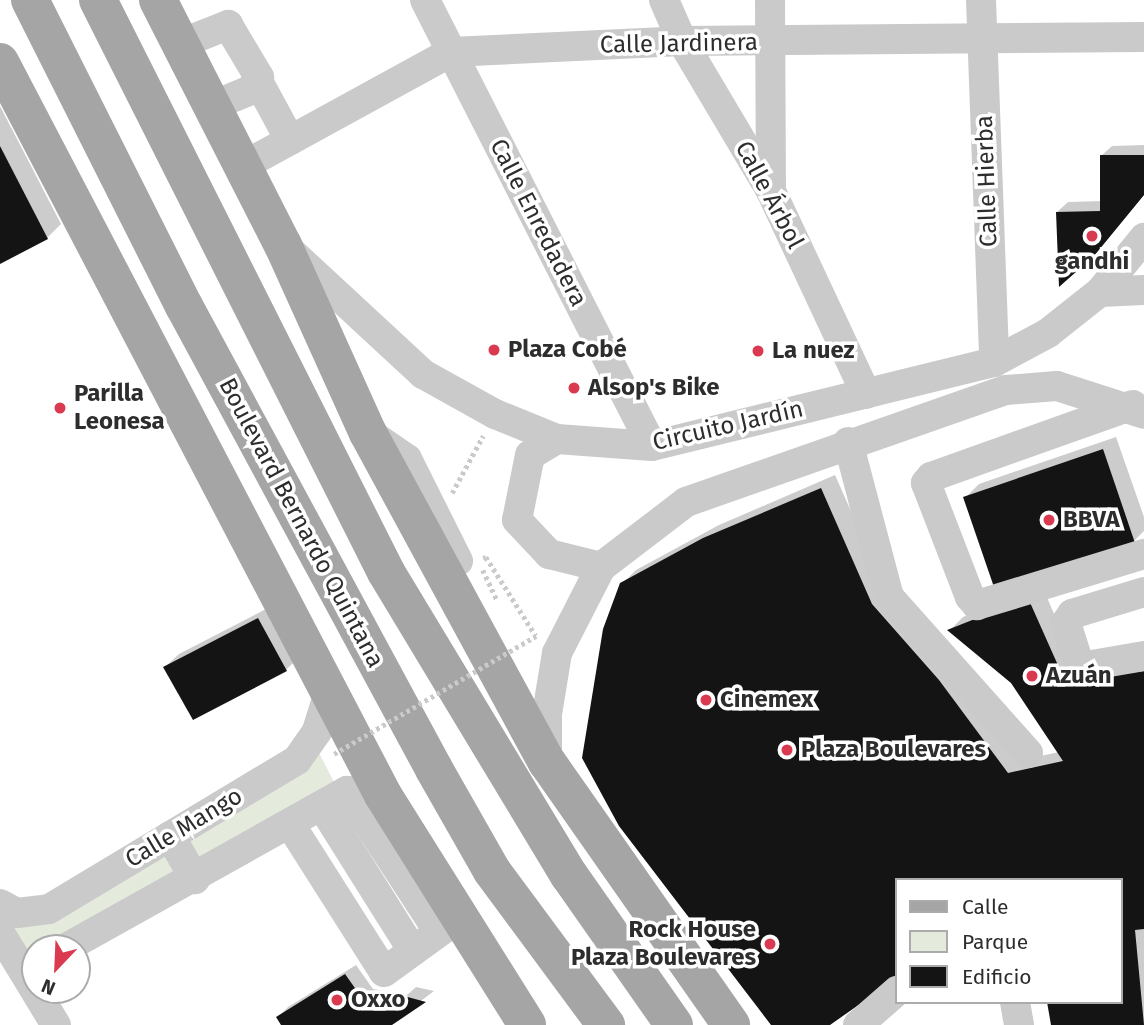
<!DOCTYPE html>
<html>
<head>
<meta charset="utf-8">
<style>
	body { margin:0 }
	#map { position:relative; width:1144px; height:1025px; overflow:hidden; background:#fff; font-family:"Fira Sans",sans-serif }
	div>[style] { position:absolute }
	.green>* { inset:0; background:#e4eadc }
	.shadow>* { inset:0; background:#0003 }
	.building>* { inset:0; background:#141414 }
	.path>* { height:4.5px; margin-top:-2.25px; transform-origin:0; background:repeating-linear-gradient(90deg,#cacaca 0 3.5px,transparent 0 7px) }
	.minor>* { height:30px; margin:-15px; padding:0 15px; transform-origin:15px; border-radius:15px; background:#cacaca }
	.major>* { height:38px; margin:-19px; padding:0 19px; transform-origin:19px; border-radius:19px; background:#a5a5a5 }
	.path-bridge>* { height:4.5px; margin-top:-2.25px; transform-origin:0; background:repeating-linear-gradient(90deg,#cacaca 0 3.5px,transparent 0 7px) }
	.dots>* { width:19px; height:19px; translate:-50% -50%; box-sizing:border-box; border:4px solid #fff; border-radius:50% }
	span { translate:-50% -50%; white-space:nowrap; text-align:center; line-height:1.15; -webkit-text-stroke:7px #fff; paint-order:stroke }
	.street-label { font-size:24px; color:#2d2d2d }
	.poi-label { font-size:24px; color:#2d2d2d; font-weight:700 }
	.left { translate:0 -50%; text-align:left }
	.right { translate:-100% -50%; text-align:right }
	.legend { position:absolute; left:895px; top:878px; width:228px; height:126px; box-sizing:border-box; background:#fff; border:2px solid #ababab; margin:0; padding:9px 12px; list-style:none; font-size:21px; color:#2d2d2d }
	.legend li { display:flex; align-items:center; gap:14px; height:35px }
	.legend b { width:35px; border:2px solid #ababab }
	.north { position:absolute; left:21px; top:934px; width:70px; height:70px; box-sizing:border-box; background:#fff; border:2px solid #ababab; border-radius:50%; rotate:203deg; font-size:19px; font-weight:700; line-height:28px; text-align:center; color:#2d2d2d }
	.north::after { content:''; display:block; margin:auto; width:24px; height:32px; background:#d93a4f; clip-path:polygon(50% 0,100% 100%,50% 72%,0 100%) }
</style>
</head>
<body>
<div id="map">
	<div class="green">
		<i style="clip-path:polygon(315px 745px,335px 784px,55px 948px,35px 948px,35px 967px,11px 923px)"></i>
	</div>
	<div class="shadow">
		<i style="clip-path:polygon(0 106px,61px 224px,47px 238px,0 262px)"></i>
		<i style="clip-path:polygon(1144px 145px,1144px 195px,1104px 243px,1057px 212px,1068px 202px,1102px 201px,1101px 156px,1112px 146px)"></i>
		<i style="clip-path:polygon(1116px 437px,1144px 517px,1144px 531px,1134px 541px,965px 498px,979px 484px)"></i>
		<i style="clip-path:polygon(835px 475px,886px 590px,1022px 760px,1059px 752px,1012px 682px,950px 630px,963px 617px,1042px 586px,1078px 669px,1144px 660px,1144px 1025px,1055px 1025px,1121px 1002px,1121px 880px,897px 880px,897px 976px,827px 1025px,773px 1025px,622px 584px,636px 570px,719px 525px)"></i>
		<i style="clip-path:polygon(272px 606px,300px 656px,286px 670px,165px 667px,179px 654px)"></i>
		<i style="clip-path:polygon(356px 965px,373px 989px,407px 995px,416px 987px,434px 991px,389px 1025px,283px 1025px,278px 1017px,288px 1007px)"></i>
	</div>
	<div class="building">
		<i style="clip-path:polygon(0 146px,48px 239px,0 264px)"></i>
		<i style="clip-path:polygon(1100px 155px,1144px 155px,1144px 195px,1094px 256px,1059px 287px,1056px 212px,1100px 211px)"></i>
		<i style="clip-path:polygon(1103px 449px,1135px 543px,995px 590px,963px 497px)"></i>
		<i style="clip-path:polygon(821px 488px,872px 604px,939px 680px,1008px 773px,1063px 761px,1011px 683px,947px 630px,1028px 598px,1065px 681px,1144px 671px,1144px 929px,1135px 930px,1144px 1025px,1051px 1025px,1047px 1002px,1121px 1002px,1121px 880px,897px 880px,897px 978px,830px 1025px,771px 1025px,619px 826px,582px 758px,603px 629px,620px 583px,703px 538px)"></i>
		<i style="clip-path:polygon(258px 618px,287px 671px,193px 720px,163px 667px)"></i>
		<i style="clip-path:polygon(345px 974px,362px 998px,395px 1004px,404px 996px,426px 1002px,392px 1025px,281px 1025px,276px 1017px)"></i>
	</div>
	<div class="path">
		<i style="left:452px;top:493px;width:65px;rotate:-61.5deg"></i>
		<i style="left:483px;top:558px;width:3px;rotate:-18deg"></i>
		<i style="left:486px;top:557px;width:93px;rotate:57.7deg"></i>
		<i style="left:483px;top:570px;width:33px;rotate:65deg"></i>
	</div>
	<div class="minor">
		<i style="left:425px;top:0;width:500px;rotate:63.03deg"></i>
		<i style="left:664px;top:0;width:45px;rotate:66.3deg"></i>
		<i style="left:682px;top:41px;width:174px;rotate:59.3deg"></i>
		<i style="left:771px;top:191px;width:224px;rotate:64.9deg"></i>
		<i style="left:770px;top:0;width:191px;rotate:89.7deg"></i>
		<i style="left:981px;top:0;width:362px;rotate:87.9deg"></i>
		<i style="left:180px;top:44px;width:52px;rotate:-21.6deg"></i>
		<i style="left:228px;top:25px;width:61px;rotate:59.2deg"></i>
		<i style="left:259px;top:77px;width:15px;rotate:122deg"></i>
		<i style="left:251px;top:90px;width:42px;rotate:157.7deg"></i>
		<i style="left:259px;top:83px;width:65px;rotate:61.5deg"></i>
		<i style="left:243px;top:166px;width:237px;rotate:-28.7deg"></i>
		<i style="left:451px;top:52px;width:231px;rotate:-2.7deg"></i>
		<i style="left:682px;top:41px;width:462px;rotate:-0.5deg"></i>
		<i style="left:289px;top:250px;width:183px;rotate:42.8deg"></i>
		<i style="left:423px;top:374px;width:82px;rotate:29.1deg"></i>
		<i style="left:495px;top:414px;width:67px;rotate:22deg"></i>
		<i style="left:557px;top:439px;width:95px;rotate:4.2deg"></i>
		<i style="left:652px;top:446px;width:352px;rotate:-13.8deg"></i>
		<i style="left:994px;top:362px;width:61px;rotate:-28.2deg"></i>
		<i style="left:1048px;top:333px;width:66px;rotate:-38.3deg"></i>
		<i style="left:1100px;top:292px;width:70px;rotate:-50.8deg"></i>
		<i style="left:1100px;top:292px;width:44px;rotate:-2.6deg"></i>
		<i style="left:1133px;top:405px;width:214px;rotate:160.4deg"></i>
		<i style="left:931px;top:477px;width:8px;rotate:130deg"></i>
		<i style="left:926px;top:483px;width:122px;rotate:68.9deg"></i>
		<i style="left:970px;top:597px;width:11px;rotate:49deg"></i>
		<i style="left:977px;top:605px;width:175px;rotate:-17deg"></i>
		<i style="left:369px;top:433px;width:46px;rotate:34.4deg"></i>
		<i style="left:407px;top:459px;width:114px;rotate:63.4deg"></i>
		<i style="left:557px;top:439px;width:31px;rotate:149deg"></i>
		<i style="left:530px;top:455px;width:66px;rotate:101.3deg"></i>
		<i style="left:517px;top:520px;width:47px;rotate:46.7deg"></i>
		<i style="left:549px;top:554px;width:54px;rotate:14deg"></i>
		<i style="left:848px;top:442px;width:160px;rotate:75.2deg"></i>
		<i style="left:889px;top:597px;width:209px;rotate:48.3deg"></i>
		<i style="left:1144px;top:592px;width:75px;rotate:163deg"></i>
		<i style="left:1072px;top:614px;width:11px;rotate:124deg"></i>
		<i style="left:1066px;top:623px;width:46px;rotate:72.3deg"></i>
		<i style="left:1080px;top:667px;width:65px;rotate:-9.8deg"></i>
		<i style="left:547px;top:762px;width:48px;rotate:-90deg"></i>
		<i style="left:547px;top:714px;width:62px;rotate:-80.7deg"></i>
		<i style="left:557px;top:653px;width:97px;rotate:-62.9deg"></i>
		<i style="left:601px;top:567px;width:107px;rotate:-37.4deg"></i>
		<i style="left:686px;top:502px;width:339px;rotate:-19.3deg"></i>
		<i style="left:1006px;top:390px;width:51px;rotate:-4.5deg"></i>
		<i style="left:1057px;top:386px;width:91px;rotate:17.8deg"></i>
		<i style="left:347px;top:791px;width:168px;rotate:56.9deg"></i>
		<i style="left:322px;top:806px;width:171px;rotate:57.9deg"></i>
		<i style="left:290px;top:824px;width:175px;rotate:57.6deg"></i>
		<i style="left:384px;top:972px;width:94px;rotate:-35.9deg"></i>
		<i style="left:170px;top:836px;width:50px;rotate:59.8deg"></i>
		<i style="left:0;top:904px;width:19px;rotate:28deg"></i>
		<i style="left:17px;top:913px;width:32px;rotate:-7deg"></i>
		<i style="left:49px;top:909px;width:289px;rotate:-31deg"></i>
		<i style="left:297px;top:760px;width:35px;rotate:-55deg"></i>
		<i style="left:317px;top:731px;width:41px;rotate:-72.9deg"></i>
		<i style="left:0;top:933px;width:108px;rotate:58.7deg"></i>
		<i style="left:66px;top:948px;width:322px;rotate:-29.2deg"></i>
		<i style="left:347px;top:791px;width:36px;rotate:6deg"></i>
		<i style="left:1015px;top:1002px;width:23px;rotate:80deg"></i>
		<i style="left:858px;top:1025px;width:52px;rotate:-41.1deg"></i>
	</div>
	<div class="major">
		<i style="left:30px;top:0;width:343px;rotate:63.3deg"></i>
		<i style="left:184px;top:306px;width:526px;rotate:61.63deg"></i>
		<i style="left:434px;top:769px;width:117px;rotate:60.4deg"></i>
		<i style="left:492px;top:871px;width:192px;rotate:53.5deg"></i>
		<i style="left:98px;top:0;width:640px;rotate:63.27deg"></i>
		<i style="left:386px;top:572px;width:354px;rotate:58.9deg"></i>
		<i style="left:569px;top:875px;width:183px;rotate:55deg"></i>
		<i style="left:158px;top:0;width:275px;rotate:63deg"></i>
		<i style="left:283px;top:245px;width:206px;rotate:65.7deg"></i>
		<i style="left:368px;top:433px;width:375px;rotate:61.5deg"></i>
		<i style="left:547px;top:762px;width:321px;rotate:55deg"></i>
		<i style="left:0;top:62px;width:827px;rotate:62.41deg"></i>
		<i style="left:383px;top:795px;width:271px;rotate:57.9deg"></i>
	</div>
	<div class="path-bridge">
		<i style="left:334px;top:754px;width:234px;rotate:-30.3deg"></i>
	</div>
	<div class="dots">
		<i style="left:1092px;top:236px;background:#d93a4f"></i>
		<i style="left:494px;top:350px;background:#d93a4f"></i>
		<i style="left:758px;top:351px;background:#d93a4f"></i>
		<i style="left:574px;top:388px;background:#d93a4f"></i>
		<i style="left:60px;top:408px;background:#d93a4f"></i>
		<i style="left:1049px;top:520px;background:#d93a4f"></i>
		<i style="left:1032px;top:676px;background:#d93a4f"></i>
		<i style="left:706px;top:700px;background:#d93a4f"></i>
		<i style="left:787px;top:750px;background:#d93a4f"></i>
		<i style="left:770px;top:944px;background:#d93a4f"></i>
		<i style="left:337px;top:1000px;background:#d93a4f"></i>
	</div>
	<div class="street-label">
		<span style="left:679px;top:44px;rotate:-1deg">Calle Jardinera</span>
		<span style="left:987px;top:181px;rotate:-92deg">Calle Hierba</span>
		<span style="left:769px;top:195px;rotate:62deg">Calle Árbol</span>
		<span style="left:538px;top:223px;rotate:63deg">Calle Enredadera</span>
		<span style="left:728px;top:426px;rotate:-13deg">Circuito Jardín</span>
		<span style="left:301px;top:523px;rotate:62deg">Boulevard Bernardo Quintana</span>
		<span style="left:184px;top:828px;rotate:-31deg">Calle Mango</span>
	</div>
	<div class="poi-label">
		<span style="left:1092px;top:262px">gandhi</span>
		<span class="left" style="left:508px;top:350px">Plaza Cobé</span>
		<span class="left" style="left:772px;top:351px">La nuez</span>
		<span class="left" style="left:588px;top:388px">Alsop's Bike</span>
		<span class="left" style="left:74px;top:408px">Parilla<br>Leonesa</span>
		<span class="left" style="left:1063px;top:520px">BBVA</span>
		<span class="left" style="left:1046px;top:676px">Azuán</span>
		<span class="left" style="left:720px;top:700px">Cinemex</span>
		<span class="left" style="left:801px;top:750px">Plaza Boulevares</span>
		<span class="right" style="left:756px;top:944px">Rock House<br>Plaza Boulevares</span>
		<span class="left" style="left:351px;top:1000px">Oxxo</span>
	</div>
	<ul class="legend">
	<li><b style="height:9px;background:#a5a5a5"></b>Calle</li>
	<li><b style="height:19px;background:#e4eadc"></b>Parque</li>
	<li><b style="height:19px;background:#141414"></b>Edificio</li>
	</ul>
	<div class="north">N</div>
</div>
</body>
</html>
